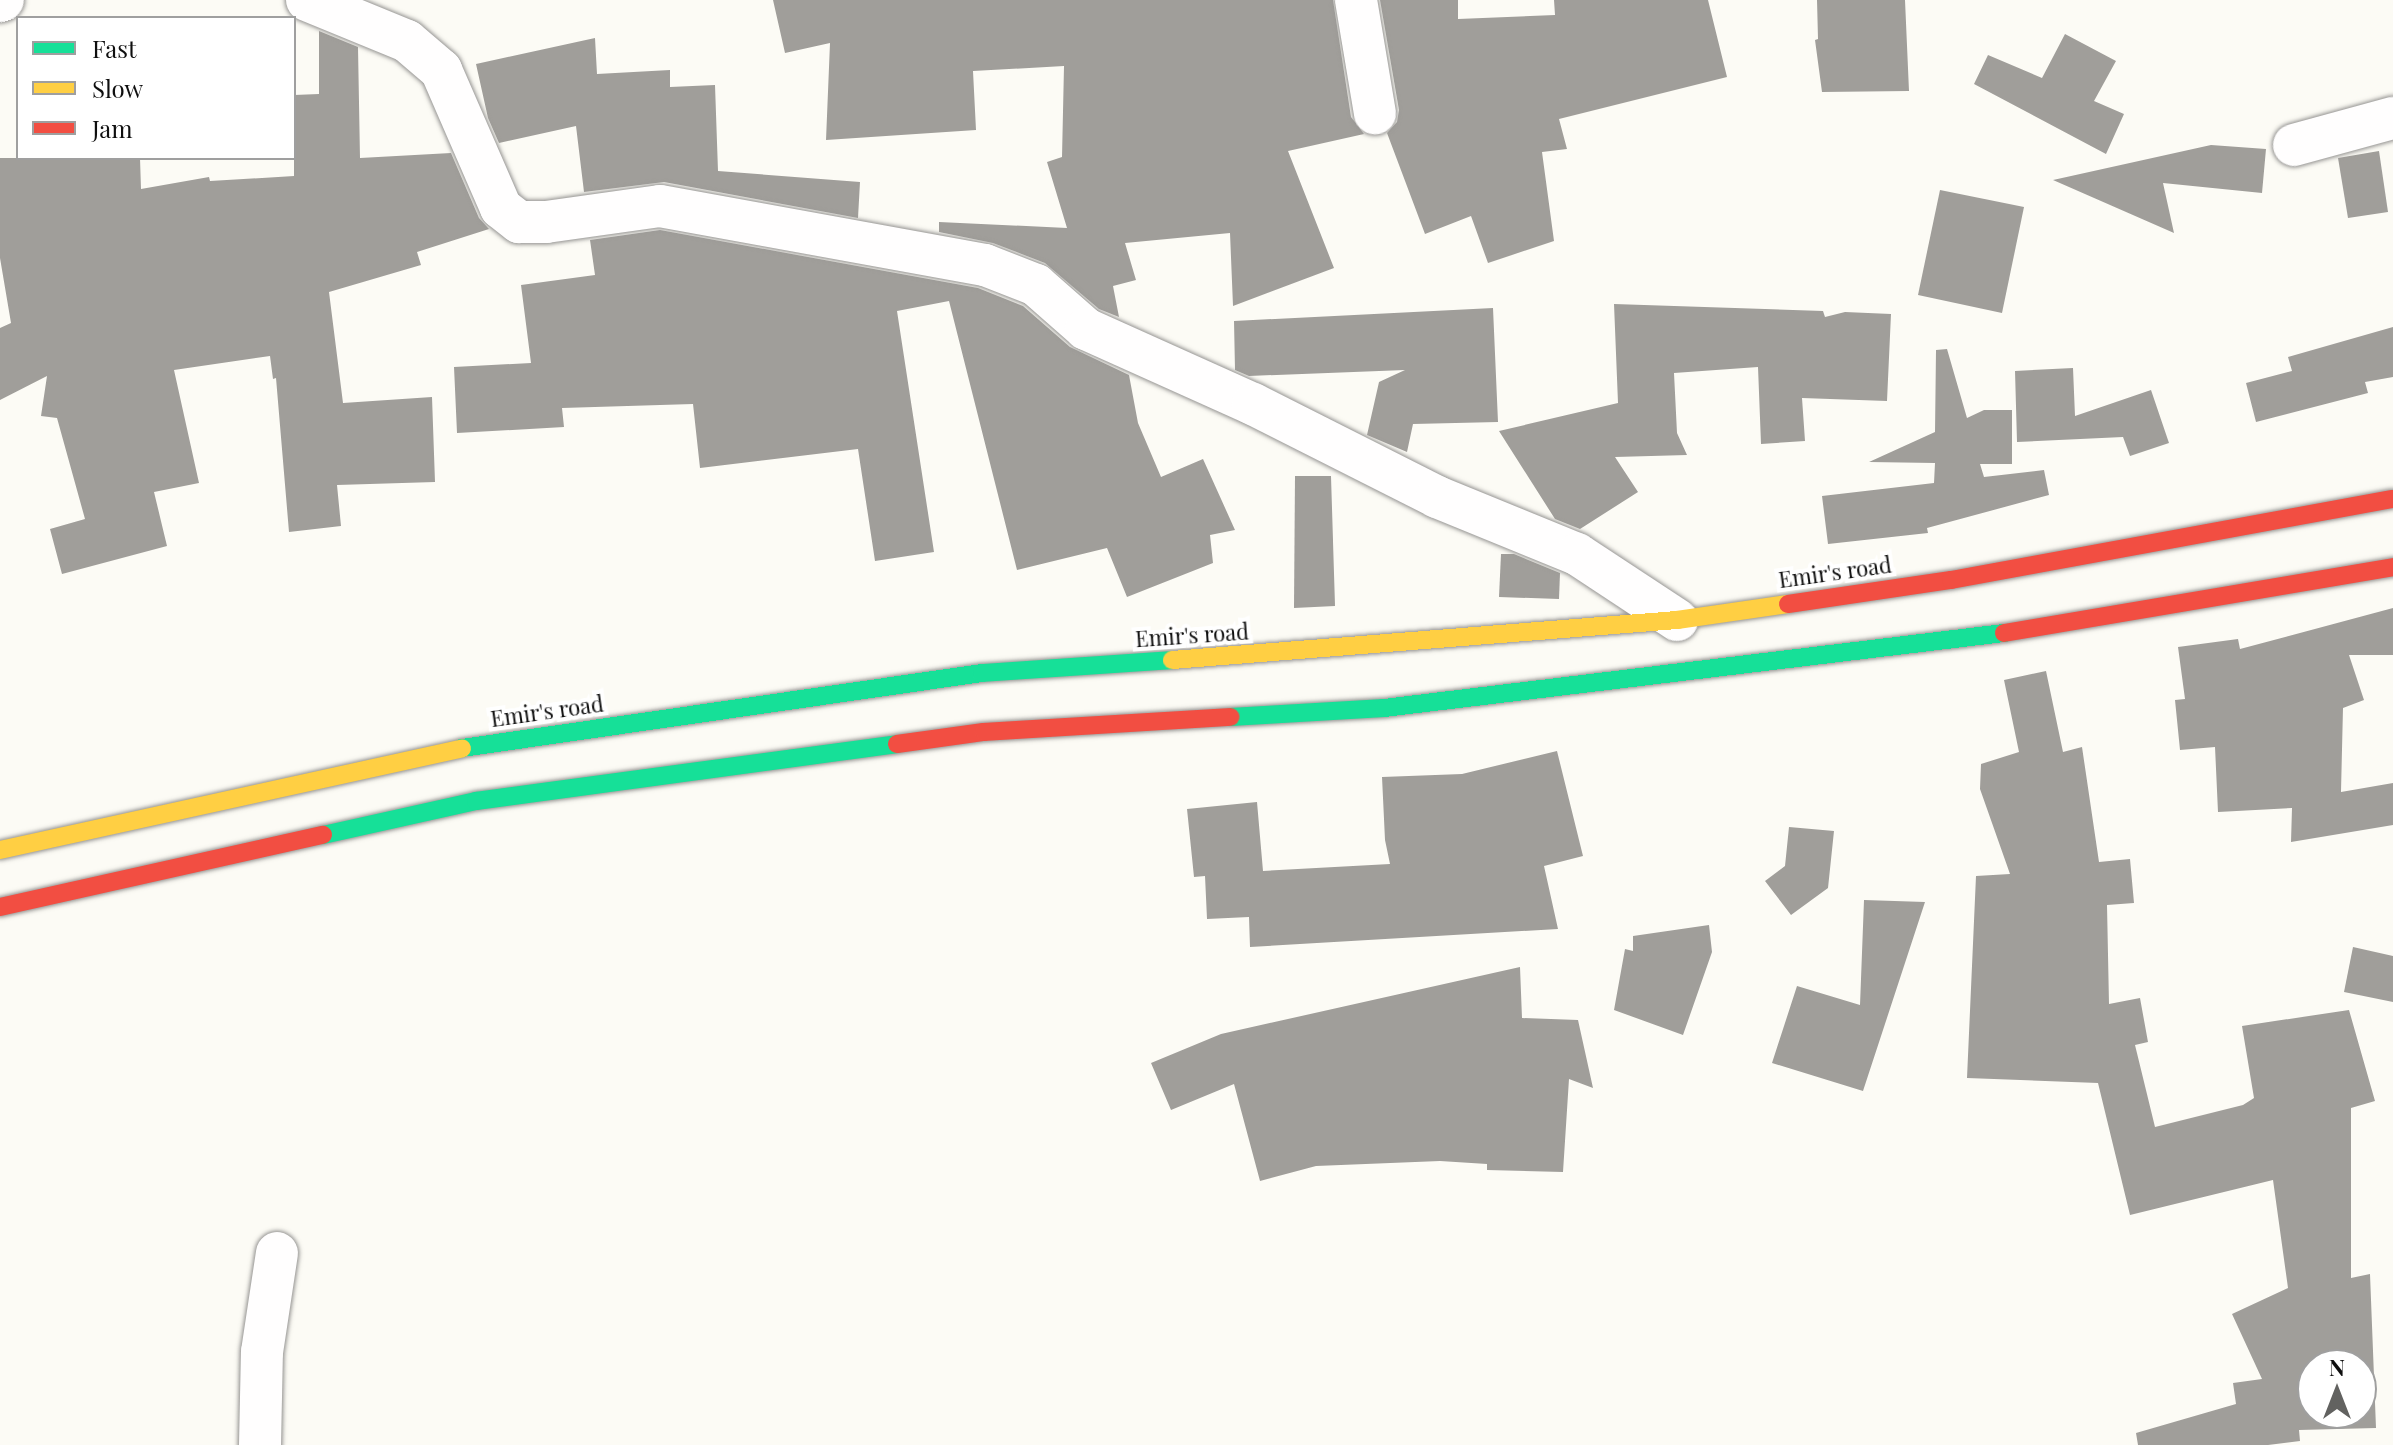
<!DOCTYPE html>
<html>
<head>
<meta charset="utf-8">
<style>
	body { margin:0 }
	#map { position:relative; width:2393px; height:1445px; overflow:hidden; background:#fcfbf5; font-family:"Playfair Display",serif }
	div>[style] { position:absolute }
	.building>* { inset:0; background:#a09e9a }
	.roads { filter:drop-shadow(0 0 2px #969593) drop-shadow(0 0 2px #969593) }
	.street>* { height:42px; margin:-21px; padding:0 21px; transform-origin:21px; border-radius:21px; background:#fffefe }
	.fast>* { height:18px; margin:-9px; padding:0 9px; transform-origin:9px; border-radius:9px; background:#16e098 }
	.slow>* { height:18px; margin:-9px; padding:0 9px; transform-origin:9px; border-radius:9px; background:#ffcf43 }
	.jam>* { height:18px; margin:-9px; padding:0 9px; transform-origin:9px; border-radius:9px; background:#f24e42 }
	span { translate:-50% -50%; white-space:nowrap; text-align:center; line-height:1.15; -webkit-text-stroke:8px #fff; paint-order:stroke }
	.street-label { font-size:22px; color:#0f0f0f }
	.legend { position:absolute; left:16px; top:16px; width:280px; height:144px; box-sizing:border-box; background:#fff; border:2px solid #9f9f9f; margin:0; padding:10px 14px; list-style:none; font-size:24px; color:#0f0f0f }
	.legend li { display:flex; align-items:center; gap:16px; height:40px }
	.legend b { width:40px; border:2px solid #9f9f9f }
	.north { position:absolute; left:2297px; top:1349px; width:80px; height:80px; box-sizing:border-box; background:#fff; border:2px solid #9f9f9f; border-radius:50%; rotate:0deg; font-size:22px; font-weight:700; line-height:32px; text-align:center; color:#0f0f0f }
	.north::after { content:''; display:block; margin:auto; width:28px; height:36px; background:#626260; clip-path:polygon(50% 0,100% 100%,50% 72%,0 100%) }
</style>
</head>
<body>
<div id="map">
	<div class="building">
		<i style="clip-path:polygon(773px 0,1333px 0,1351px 117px,1364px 134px,1288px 151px,1334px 268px,1233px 306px,1230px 233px,1125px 243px,1136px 280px,1113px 286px,1119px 317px,1099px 309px,1045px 263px,993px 243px,939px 232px,939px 222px,1067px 228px,1047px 162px,1062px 157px,1064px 66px,973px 71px,976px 130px,826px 140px,830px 43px,785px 53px)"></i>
		<i style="clip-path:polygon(1380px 0,1458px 0,1458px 19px,1555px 15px,1554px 0,1708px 0,1727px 77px,1559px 119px,1567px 149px,1542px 152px,1554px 241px,1488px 263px,1471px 216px,1425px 234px,1387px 133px,1397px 122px,1399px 110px)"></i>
		<i style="clip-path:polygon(1817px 0,1905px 0,1909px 91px,1822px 92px,1815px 40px,1818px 39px)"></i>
		<i style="clip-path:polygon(319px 31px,358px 47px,360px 158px,451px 153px,479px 218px,489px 229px,417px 252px,421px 265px,329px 292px,343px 403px,432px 397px,435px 482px,337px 485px,341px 526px,289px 532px,276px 378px,273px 379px,270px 356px,174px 370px,199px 483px,154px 492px,167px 546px,62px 574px,50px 529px,85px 519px,57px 418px,41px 416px,47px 376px,0 400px,0 328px,11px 323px,0 258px,0 158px,140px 158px,141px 189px,209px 177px,210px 181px,294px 176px,294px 95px,319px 94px)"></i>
		<i style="clip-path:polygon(2065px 34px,2116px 61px,2094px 101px,2124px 114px,2106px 154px,1974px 84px,1988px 55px,2042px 78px)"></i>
		<i style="clip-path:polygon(595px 38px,597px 74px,670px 70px,670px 87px,715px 85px,718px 171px,860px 182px,858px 218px,664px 182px,584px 192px,576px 126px,499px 143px,488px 118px,476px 64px)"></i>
		<i style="clip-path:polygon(2211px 145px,2266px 149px,2262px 193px,2163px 183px,2174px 233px,2053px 180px)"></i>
		<i style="clip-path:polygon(2379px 151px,2388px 212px,2348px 218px,2338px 158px)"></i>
		<i style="clip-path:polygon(1940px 190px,2024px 207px,2002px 313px,1918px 295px)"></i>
		<i style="clip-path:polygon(660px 230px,978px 288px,1023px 306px,1070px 347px,1129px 375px,1138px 423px,1161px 477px,1203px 459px,1235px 530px,1210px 535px,1213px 563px,1127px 597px,1107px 548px,1017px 570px,949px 301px,897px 311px,934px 552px,875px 561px,858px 449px,700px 468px,693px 404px,562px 408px,564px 427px,457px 433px,454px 367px,531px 363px,521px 285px,595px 275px,590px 240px)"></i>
		<i style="clip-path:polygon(1614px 304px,1823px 311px,1825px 317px,1845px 312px,1891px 314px,1887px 401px,1802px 398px,1805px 441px,1761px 444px,1758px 367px,1674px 373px,1677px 433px,1687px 455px,1615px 457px,1638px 492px,1580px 529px,1555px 519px,1499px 431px,1618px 403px)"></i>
		<i style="clip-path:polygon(1493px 308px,1498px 422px,1413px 424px,1407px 452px,1367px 435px,1379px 382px,1405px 370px,1249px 376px,1235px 370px,1234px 321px)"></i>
		<i style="clip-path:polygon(2393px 327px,2393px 377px,2365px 382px,2368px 393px,2256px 422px,2246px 383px,2292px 371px,2288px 357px)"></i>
		<i style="clip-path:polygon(1947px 349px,1967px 418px,1984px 410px,2012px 410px,2012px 464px,1980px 464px,1984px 477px,2044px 470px,2049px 495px,1927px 528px,1928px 533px,1828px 544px,1822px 496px,1934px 483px,1935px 463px,1869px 462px,1935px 432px,1936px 350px)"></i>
		<i style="clip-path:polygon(2073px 368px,2075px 416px,2151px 390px,2169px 443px,2130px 456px,2123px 437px,2017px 442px,2015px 371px)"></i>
		<i style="clip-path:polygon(1295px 476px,1331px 476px,1335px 606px,1294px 608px)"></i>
		<i style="clip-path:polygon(1501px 554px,1514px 554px,1560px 573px,1559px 599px,1499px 597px)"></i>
		<i style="clip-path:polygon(2393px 608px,2393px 655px,2349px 655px,2364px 700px,2343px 708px,2341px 792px,2393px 783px,2393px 825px,2291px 842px,2292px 808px,2218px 812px,2215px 747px,2180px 750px,2175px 700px,2185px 699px,2178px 647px,2238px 639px,2240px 649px)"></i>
		<i style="clip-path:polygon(evenodd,2046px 671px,2063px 752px,2082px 747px,2099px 862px,2130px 859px,2134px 903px,2107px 905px,2109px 1004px,2140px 998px,2148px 1042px,2135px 1045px,2155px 1127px,2243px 1105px,2254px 1098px,2242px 1026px,2349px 1010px,2375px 1101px,2351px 1108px,2351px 1278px,2370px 1274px,2376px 1428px,2299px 1430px,2300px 1441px,2268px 1445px,2138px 1445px,2136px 1433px,2236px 1404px,2233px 1383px,2262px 1379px,2232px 1314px,2288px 1288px,2273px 1180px,2130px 1215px,2098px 1083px,1967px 1078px,1976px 876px,2010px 874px,1980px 789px,1981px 764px,2019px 752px,2004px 680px,2046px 671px,2313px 1365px,2361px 1365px,2361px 1413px,2313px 1413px,2313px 1365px)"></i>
		<i style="clip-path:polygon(1557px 751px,1583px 856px,1544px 866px,1558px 929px,1250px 947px,1249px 917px,1207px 919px,1205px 876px,1194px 877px,1187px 809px,1257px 802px,1263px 871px,1390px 864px,1385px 840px,1382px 777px,1462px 774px)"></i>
		<i style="clip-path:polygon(1789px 827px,1834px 831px,1828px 888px,1791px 915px,1765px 881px,1785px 866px)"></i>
		<i style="clip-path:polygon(1864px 900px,1925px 902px,1863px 1091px,1772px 1063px,1797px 986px,1860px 1005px)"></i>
		<i style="clip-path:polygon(1709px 925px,1712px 952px,1683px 1035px,1614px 1010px,1625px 949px,1633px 951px,1633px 936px)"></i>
		<i style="clip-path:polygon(2353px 947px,2393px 956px,2393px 1002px,2344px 992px)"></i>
		<i style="clip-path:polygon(1520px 967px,1522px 1018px,1578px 1020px,1593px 1088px,1569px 1079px,1563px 1172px,1487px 1170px,1487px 1164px,1440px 1161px,1316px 1166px,1260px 1181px,1234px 1084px,1171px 1110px,1151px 1063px,1221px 1034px)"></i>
	</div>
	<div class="roads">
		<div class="street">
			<i style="left:307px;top:0;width:108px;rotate:22.3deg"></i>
			<i style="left:407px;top:41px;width:45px;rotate:40.5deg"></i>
			<i style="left:441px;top:70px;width:150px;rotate:66.5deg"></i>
			<i style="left:501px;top:208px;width:23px;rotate:38deg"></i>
			<i style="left:519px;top:222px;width:27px"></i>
			<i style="left:546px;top:222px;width:115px;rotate:-8deg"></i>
			<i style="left:660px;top:206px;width:330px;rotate:10.3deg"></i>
			<i style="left:985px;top:265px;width:55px;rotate:21.4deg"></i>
			<i style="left:1036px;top:285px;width:67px;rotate:41.3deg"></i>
			<i style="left:1086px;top:329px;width:183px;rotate:24.2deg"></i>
			<i style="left:1253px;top:404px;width:206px;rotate:26.8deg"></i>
			<i style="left:1437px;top:497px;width:151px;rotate:22.2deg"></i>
			<i style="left:1577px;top:554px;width:120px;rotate:33.4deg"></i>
			<i style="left:1356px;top:0;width:115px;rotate:80.5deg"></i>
			<i style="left:0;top:1px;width:3px;rotate:-18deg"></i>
			<i style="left:2294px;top:145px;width:103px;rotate:-15.3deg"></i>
			<i style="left:260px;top:1445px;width:93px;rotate:-88.8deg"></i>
			<i style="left:262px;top:1352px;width:100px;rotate:-81.4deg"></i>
		</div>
		<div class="fast">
			<i style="left:1231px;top:717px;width:153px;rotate:-3.4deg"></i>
			<i style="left:1384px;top:708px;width:625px;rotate:-6.9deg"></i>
			<i style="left:462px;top:748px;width:525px;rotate:-8.21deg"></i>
			<i style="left:982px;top:673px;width:190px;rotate:-3.9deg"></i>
			<i style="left:323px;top:835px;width:157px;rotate:-12.5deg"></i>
			<i style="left:476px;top:801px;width:425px;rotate:-7.7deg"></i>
		</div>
		<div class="slow">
			<i style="left:1172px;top:660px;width:507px;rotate:-4.53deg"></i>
			<i style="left:1677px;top:620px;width:112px;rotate:-8.2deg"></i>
			<i style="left:0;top:850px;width:473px;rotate:-12.4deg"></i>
		</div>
		<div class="jam">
			<i style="left:1788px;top:604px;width:165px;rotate:-8.4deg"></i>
			<i style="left:1951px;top:580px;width:449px;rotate:-10.4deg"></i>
			<i style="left:2004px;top:633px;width:395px;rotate:-9.6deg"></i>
			<i style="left:897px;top:744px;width:88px;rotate:-7.9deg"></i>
			<i style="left:984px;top:732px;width:247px;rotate:-3.5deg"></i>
			<i style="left:0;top:907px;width:331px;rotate:-12.6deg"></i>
		</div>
	</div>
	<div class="street-label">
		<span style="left:1835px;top:572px;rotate:-8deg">Emir's road</span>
		<span style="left:1192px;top:635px;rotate:-4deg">Emir's road</span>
		<span style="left:547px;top:711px;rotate:-8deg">Emir's road</span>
	</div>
	<ul class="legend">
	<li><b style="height:10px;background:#16e098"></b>Fast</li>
	<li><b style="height:10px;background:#ffcf43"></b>Slow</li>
	<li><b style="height:10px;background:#f24e42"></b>Jam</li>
	</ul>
	<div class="north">N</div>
</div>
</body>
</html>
